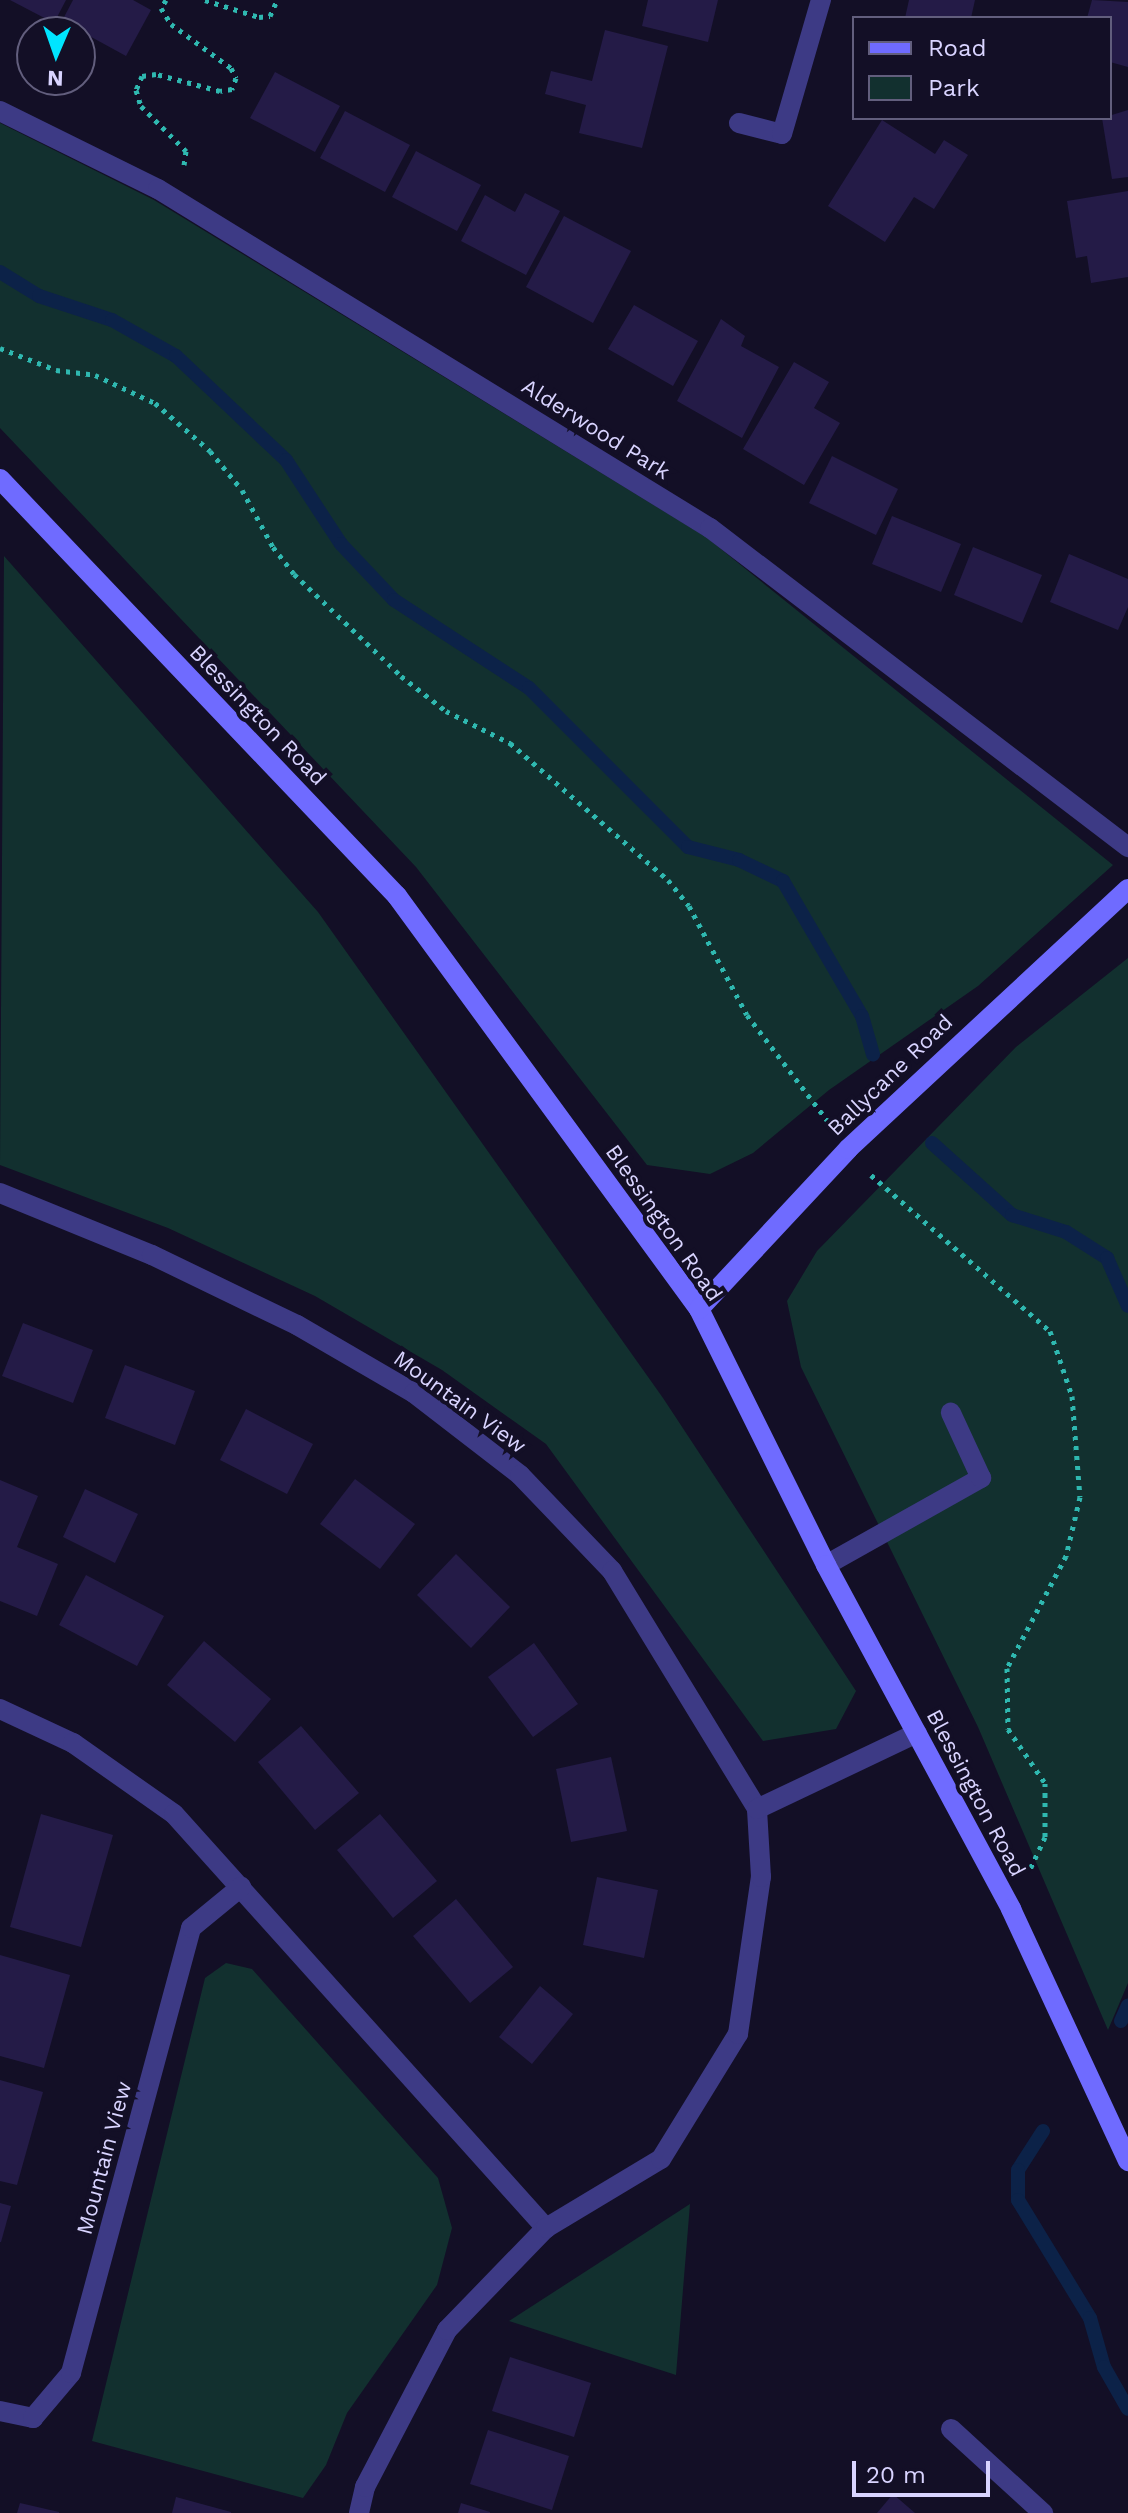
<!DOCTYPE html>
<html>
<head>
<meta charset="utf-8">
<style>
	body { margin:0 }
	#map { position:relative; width:1128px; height:2513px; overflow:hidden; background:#130f26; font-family:"Work Sans",sans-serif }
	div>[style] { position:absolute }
	.green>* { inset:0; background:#12302f }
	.stream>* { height:14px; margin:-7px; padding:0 7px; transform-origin:7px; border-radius:7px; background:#0c2248 }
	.building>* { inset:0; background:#241b47 }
	.path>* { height:5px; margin-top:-2.5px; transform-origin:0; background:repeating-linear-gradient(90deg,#2fb8b0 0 4px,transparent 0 10px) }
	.service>* { height:20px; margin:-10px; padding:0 10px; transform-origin:10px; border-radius:10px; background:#3d3a85 }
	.minor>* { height:20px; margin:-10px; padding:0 10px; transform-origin:10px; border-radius:10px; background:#3d3a85 }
	.secondary>* { height:20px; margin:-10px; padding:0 10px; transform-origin:10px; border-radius:10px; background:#6f6bff }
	span { translate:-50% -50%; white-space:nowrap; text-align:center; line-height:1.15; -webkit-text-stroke:8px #130f26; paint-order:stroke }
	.street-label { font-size:22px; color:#d9d4ff }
	.legend { position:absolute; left:852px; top:16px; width:260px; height:104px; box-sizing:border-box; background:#130f26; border:2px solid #625e7d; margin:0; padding:10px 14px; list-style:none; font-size:24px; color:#d9d4ff }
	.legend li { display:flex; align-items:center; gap:16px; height:40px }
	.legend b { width:40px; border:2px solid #625e7d }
	.north { position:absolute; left:16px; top:16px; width:80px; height:80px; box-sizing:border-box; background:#130f26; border:2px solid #625e7d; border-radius:50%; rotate:182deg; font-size:22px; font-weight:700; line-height:32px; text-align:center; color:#d9d4ff }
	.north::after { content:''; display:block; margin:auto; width:28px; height:36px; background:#00e5ff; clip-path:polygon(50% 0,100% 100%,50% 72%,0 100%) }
	.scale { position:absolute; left:852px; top:2461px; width:138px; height:36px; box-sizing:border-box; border:4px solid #d9d4ff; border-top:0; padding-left:10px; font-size:24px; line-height:28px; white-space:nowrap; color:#d9d4ff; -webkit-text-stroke:6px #130f26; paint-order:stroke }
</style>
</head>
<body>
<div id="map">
	<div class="green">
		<i style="clip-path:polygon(0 123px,154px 200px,706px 537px,1113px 865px,978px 986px,829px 1090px,753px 1153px,710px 1174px,647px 1165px,416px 867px,0 428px)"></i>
		<i style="clip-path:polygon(4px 556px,318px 912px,663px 1398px,856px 1691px,836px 1729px,763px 1741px,546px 1444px,442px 1370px,315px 1296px,168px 1228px,0 1165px)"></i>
		<i style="clip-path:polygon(1128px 958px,1128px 1983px,1108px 2030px,978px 1727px,801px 1367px,787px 1301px,817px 1251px,1016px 1047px)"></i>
		<i style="clip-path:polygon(226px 1963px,252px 1969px,438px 2178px,452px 2228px,437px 2285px,347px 2413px,326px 2465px,303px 2498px,92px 2441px,205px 1978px)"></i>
		<i style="clip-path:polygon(690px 2204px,676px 2375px,509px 2321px)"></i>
	</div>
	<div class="stream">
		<i style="left:0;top:272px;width:46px;rotate:31.6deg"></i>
		<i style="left:39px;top:296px;width:77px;rotate:18.2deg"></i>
		<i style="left:112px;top:320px;width:73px;rotate:29.4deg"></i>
		<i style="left:176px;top:356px;width:151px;rotate:43.4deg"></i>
		<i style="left:286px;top:460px;width:100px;rotate:56.8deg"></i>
		<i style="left:341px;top:544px;width:77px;rotate:46.6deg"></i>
		<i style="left:394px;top:600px;width:161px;rotate:33.1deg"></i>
		<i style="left:529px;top:688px;width:225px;rotate:45deg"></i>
		<i style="left:688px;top:847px;width:53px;rotate:14.3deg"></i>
		<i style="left:739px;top:860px;width:49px;rotate:25.5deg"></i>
		<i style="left:783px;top:881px;width:156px;rotate:59.7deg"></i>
		<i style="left:862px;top:1016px;width:40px;rotate:74deg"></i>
		<i style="left:932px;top:1143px;width:108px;rotate:42deg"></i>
		<i style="left:1012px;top:1215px;width:57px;rotate:17.5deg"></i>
		<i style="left:1066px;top:1232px;width:49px;rotate:32.4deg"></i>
		<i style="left:1107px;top:1258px;width:52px;rotate:66.4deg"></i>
		<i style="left:1121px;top:2021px;width:17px;rotate:-66deg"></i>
		<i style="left:1043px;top:2131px;width:46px;rotate:122.7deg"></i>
		<i style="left:1018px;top:2170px;width:30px;rotate:90deg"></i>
		<i style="left:1018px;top:2200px;width:138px;rotate:58.6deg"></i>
		<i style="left:1090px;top:2318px;width:51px;rotate:74.1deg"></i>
		<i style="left:1104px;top:2367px;width:48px;rotate:60.3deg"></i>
	</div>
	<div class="building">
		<i style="clip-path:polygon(10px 0,66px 0,54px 23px)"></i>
		<i style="clip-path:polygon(73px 0,133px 0,151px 10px,126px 56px,62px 21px)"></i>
		<i style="clip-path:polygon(648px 0,718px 0,708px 42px,642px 26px)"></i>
		<i style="clip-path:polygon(909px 0,975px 0,971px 18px,905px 18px)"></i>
		<i style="clip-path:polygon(1092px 0,1128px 2px,1128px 67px,1110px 62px,1110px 18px,1087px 18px)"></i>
		<i style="clip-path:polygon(605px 30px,668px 46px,642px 148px,579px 133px,586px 105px,545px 94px,551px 71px,592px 81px)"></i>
		<i style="clip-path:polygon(275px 72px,340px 106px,315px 152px,250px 118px)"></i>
		<i style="clip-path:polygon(1128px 110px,1128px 177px,1112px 179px,1102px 118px)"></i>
		<i style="clip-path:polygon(345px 111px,410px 145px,385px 192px,320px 158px)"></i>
		<i style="clip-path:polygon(882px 120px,935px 154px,944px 140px,968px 155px,934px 209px,914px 197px,885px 242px,828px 206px)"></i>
		<i style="clip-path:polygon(416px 151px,481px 185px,457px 231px,392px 197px)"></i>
		<i style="clip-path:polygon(1128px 191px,1128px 277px,1091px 283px,1087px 256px,1076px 258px,1067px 201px)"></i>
		<i style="clip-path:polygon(525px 193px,560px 211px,526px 275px,461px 241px,485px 195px,515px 212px)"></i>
		<i style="clip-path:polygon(564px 216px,631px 251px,593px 323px,526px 287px)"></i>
		<i style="clip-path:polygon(634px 305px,698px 341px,673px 386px,608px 349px)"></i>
		<i style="clip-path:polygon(721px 319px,745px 336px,741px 346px,779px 367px,742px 438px,677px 401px)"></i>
		<i style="clip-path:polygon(794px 362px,829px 382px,814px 408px,840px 423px,804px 485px,743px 449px)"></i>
		<i style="clip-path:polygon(832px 456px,898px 489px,876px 535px,809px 503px)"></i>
		<i style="clip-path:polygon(892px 516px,961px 544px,941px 592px,872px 564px)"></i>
		<i style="clip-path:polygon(973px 547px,1042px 575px,1022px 623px,954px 595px)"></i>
		<i style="clip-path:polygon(1069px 554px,1128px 579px,1128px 607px,1118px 630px,1050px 602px)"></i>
		<i style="clip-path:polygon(23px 1323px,93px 1350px,73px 1403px,2px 1376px)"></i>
		<i style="clip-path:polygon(125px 1365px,195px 1391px,175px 1445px,105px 1418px)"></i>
		<i style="clip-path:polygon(246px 1409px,313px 1444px,287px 1494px,220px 1460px)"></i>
		<i style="clip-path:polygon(355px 1479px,415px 1524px,380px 1569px,320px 1524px)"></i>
		<i style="clip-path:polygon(0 1480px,38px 1496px,17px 1547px,58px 1564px,37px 1616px,0 1601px)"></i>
		<i style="clip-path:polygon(85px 1489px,138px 1514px,115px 1563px,63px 1537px)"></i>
		<i style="clip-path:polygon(456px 1554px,510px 1607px,471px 1648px,417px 1595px)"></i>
		<i style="clip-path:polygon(86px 1575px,164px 1616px,137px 1666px,59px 1625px)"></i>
		<i style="clip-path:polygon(204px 1641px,271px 1699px,235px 1742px,167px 1685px)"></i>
		<i style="clip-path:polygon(534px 1643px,578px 1704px,533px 1737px,488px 1677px)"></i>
		<i style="clip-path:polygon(301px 1726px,359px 1793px,315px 1830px,258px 1762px)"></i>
		<i style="clip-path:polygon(611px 1757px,627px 1831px,571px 1842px,556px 1769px)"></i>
		<i style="clip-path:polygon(41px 1814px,113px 1835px,81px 1947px,10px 1927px)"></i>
		<i style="clip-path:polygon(380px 1814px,437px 1881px,393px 1918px,337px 1850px)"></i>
		<i style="clip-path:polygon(597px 1877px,658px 1890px,644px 1958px,583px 1945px)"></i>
		<i style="clip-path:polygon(456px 1899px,513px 1967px,470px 2003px,413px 1936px)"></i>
		<i style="clip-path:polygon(0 1955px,70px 1975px,44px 2068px,0 2056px)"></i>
		<i style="clip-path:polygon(540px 1986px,573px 2014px,532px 2064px,499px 2037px)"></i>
		<i style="clip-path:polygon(0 2080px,43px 2092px,17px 2185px,0 2181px)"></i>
		<i style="clip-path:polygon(0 2203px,11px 2206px,1px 2242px,0 2242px)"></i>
		<i style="clip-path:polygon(510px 2357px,591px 2383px,574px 2437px,492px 2411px)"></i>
		<i style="clip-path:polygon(488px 2430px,569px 2456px,552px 2510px,470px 2484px)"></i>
		<i style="clip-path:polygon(893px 2494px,915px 2513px,877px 2513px)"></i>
		<i style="clip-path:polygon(176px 2497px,231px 2512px,231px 2513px,172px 2513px)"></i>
		<i style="clip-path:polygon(20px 2503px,59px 2512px,59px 2513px,17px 2513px)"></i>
		<i style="clip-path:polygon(461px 2503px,490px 2512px,490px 2513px,458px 2513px)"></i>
	</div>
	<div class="path">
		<i style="left:166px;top:0;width:9px;rotate:122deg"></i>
		<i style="left:161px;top:8px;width:19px;rotate:58deg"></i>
		<i style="left:171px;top:24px;width:74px;rotate:36.3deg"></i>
		<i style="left:231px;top:68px;width:11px;rotate:63deg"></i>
		<i style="left:236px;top:78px;width:12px;rotate:110deg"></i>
		<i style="left:232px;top:89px;width:12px;rotate:171deg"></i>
		<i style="left:220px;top:91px;width:66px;rotate:-165.1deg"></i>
		<i style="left:156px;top:74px;width:14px;rotate:172deg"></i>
		<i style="left:142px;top:76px;width:15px;rotate:113deg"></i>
		<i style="left:136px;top:90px;width:17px;rotate:73deg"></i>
		<i style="left:141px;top:106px;width:64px;rotate:45deg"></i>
		<i style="left:186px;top:151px;width:14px;rotate:98deg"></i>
		<i style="left:205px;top:0;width:57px;rotate:17.5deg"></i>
		<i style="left:259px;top:17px;width:11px;rotate:-5deg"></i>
		<i style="left:270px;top:16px;width:17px;rotate:-66deg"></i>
		<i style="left:0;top:348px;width:60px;rotate:21.4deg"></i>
		<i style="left:56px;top:370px;width:39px;rotate:7deg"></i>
		<i style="left:95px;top:375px;width:66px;rotate:25deg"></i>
		<i style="left:155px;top:403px;width:73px;rotate:41.1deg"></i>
		<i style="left:210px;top:451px;width:50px;rotate:50.6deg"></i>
		<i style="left:242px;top:490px;width:65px;rotate:61.5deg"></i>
		<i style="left:273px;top:547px;width:34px;rotate:52deg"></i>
		<i style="left:294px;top:574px;width:148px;rotate:43.6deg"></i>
		<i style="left:401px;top:676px;width:57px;rotate:37.9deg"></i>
		<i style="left:446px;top:711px;width:72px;rotate:26.6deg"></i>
		<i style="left:510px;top:743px;width:209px;rotate:40.9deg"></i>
		<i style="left:668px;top:880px;width:33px;rotate:51deg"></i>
		<i style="left:689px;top:906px;width:123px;rotate:62deg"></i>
		<i style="left:747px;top:1015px;width:137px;rotate:52.7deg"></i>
		<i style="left:871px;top:1175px;width:237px;rotate:41.1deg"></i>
		<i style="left:1050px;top:1331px;width:69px;rotate:71.3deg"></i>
		<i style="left:1072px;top:1396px;width:101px;rotate:85.5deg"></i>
		<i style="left:1080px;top:1497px;width:61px;rotate:103.3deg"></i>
		<i style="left:1066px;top:1556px;width:127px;rotate:117.8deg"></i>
		<i style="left:1007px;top:1668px;width:61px;rotate:89.1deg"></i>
		<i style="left:1008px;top:1729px;width:65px;rotate:55.6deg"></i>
		<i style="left:1045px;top:1783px;width:54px;rotate:90deg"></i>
		<i style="left:1045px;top:1837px;width:38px;rotate:115deg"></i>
	</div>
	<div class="service">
		<i style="left:826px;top:1565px;width:178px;rotate:-29.3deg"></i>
		<i style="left:981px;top:1478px;width:72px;rotate:-114.8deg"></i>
		<i style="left:951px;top:2429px;width:125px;rotate:42.4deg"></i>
	</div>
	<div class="minor">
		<i style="left:0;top:111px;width:176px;rotate:26.3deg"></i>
		<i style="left:158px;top:189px;width:648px;rotate:31.56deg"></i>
		<i style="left:710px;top:528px;width:526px;rotate:37.35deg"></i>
		<i style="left:739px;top:123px;width:44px;rotate:14.3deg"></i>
		<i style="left:782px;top:134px;width:140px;rotate:-73.8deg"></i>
		<i style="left:0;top:1193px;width:164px;rotate:22.2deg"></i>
		<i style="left:152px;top:1255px;width:161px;rotate:25.8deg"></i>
		<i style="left:297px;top:1325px;width:135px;rotate:30.2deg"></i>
		<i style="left:414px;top:1393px;width:134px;rotate:37.7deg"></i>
		<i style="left:520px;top:1475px;width:133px;rotate:46.2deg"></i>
		<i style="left:612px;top:1571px;width:279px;rotate:58.6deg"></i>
		<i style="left:0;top:1709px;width:81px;rotate:25deg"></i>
		<i style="left:73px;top:1743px;width:123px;rotate:35.1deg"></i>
		<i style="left:174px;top:1814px;width:557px;rotate:48.06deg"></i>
		<i style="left:0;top:2411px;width:34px;rotate:12deg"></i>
		<i style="left:33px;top:2418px;width:59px;rotate:-49.8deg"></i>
		<i style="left:71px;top:2373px;width:461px;rotate:-74.9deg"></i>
		<i style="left:191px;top:1928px;width:65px;rotate:-39.4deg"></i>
		<i style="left:359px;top:2513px;width:27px;rotate:-77deg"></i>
		<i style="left:365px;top:2487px;width:177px;rotate:-62.4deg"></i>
		<i style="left:447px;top:2330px;width:142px;rotate:-45.9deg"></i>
		<i style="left:546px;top:2228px;width:134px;rotate:-31deg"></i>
		<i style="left:661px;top:2159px;width:147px;rotate:-58.4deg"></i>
		<i style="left:738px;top:2034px;width:159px;rotate:-81.7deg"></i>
		<i style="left:761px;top:1877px;width:68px;rotate:-93.4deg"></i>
		<i style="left:757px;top:1809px;width:177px;rotate:-25.4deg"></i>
	</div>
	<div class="secondary">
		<i style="left:0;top:479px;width:576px;rotate:46.41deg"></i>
		<i style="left:397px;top:896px;width:512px;rotate:53.82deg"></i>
		<i style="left:699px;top:1309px;width:286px;rotate:63.6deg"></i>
		<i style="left:826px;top:1565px;width:391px;rotate:61.7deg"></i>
		<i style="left:1011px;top:1909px;width:278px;rotate:65.1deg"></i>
		<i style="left:699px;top:1309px;width:219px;rotate:-47deg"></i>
		<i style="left:848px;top:1149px;width:382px;rotate:-42.9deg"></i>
	</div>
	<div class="street-label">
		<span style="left:596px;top:429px;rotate:32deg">Alderwood Park</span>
		<span style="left:258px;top:715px;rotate:46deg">Blessington Road</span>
		<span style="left:890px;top:1075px;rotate:-44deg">Ballycane Road</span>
		<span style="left:664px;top:1223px;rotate:55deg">Blessington Road</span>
		<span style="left:460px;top:1402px;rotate:36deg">Mountain View</span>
		<span style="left:976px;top:1793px;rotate:62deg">Blessington Road</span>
		<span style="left:104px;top:2158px;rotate:-75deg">Mountain View</span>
	</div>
	<ul class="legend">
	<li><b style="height:10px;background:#6f6bff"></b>Road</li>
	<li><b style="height:22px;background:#12302f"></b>Park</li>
	</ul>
	<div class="north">N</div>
	<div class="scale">20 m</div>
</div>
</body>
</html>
